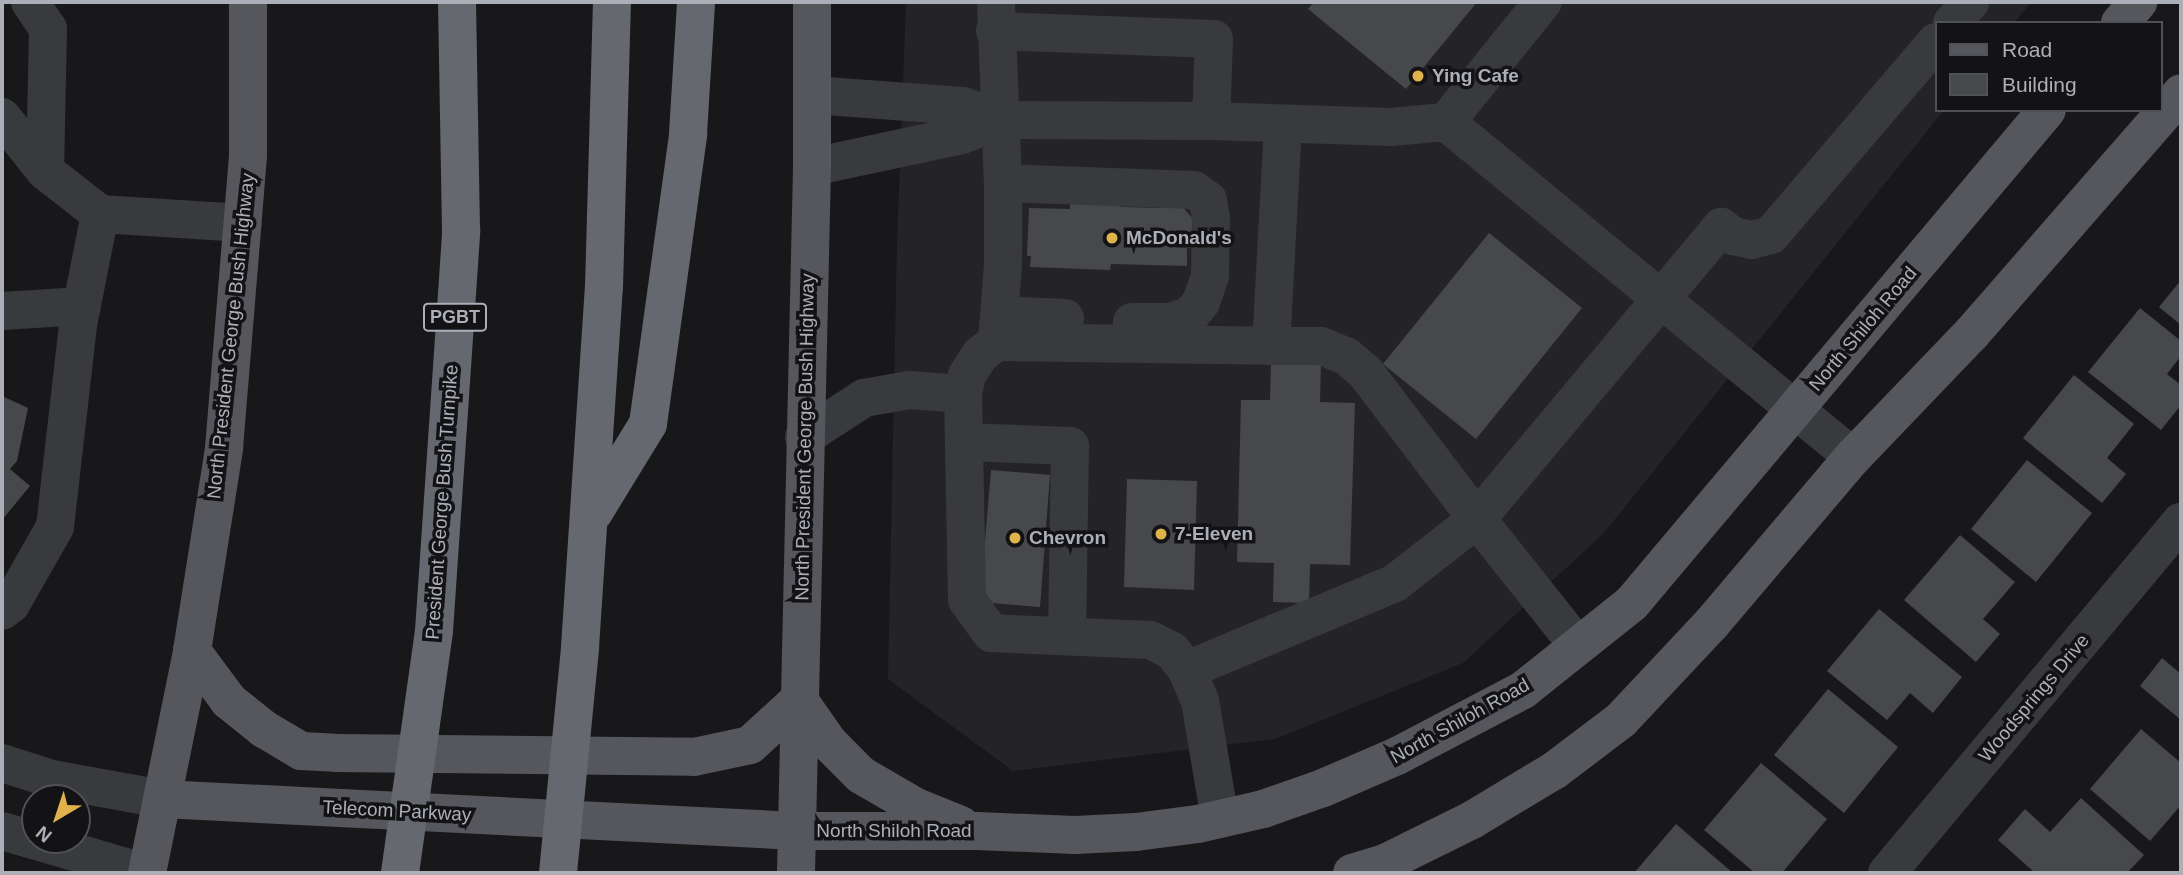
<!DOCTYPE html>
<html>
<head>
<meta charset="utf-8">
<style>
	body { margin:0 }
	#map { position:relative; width:2183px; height:875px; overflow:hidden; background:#18181a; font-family:Arial,sans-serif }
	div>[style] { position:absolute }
	.built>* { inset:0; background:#242427 }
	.building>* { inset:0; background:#47484c }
	.minor>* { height:38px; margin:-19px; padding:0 19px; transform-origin:19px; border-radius:19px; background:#393a3e }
	.major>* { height:38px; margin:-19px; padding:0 19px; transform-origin:19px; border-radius:19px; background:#56575d }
	.highway>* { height:38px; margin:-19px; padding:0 19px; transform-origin:19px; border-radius:19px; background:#66686f }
	.highway-bridge>* { height:38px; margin:-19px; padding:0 19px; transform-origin:19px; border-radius:19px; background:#66686f }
	.dots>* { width:19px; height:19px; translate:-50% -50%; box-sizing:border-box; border:4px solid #131315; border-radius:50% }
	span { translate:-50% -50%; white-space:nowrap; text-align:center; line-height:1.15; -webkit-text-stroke:7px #131315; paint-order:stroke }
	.shield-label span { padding:2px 5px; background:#131315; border:2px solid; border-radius:5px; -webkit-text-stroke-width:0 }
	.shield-label { font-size:18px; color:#acafb8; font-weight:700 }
	.poi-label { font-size:19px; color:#acafb8; font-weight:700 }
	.left { translate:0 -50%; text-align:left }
	.street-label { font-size:19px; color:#acafb8 }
	.frame { position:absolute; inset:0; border:4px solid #acafb8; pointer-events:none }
	.legend { position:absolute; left:1935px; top:21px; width:228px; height:91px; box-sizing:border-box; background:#131315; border:2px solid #505156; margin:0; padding:9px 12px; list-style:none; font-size:21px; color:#acafb8 }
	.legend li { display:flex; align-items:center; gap:14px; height:35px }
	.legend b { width:35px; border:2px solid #505156 }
	.north { position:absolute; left:21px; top:784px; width:70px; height:70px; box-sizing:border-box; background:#131315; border:2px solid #505156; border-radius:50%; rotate:219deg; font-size:19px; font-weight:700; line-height:28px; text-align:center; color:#acafb8 }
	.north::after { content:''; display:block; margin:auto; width:24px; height:32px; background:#dfb24b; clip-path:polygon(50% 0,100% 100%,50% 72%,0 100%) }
</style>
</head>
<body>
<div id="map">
	<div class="built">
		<i style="clip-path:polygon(906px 2px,2031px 2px,2014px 23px,1936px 23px,1936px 110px,1944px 110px,1603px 534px,1463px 663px,1275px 739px,1013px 771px,888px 679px,897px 244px)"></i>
	</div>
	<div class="building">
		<i style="clip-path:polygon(1314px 2px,1477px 2px,1406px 89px,1308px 9px)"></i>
		<i style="clip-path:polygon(1070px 198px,1124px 207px,1159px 208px,1159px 202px,1183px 207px,1192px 218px,1196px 248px,1187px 248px,1187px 266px,1111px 264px,1110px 270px,1030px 267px,1031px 256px,1027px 256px,1029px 208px,1070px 209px)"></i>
		<i style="clip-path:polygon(1489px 233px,1582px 308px,1476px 439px,1383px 364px)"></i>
		<i style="clip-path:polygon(2181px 280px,2181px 325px,2159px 307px)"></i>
		<i style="clip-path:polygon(2140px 308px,2181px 341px,2181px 356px,2167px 374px,2181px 385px,2181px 405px,2161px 430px,2088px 372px)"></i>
		<i style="clip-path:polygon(1271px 362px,1321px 363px,1320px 402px,1355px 403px,1350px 565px,1310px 564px,1309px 603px,1273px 602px,1274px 563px,1237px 562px,1241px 400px,1270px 400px)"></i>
		<i style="clip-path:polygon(2074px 375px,2134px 424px,2107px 458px,2126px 474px,2102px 503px,2023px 438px)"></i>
		<i style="clip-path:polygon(2px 396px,28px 408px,17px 461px,10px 469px,30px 486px,2px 520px)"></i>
		<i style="clip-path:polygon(2027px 460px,2092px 513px,2036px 582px,1971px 529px)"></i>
		<i style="clip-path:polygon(991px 470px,1050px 475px,1040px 607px,980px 602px)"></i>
		<i style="clip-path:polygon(1127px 479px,1197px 481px,1194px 590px,1124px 587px)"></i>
		<i style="clip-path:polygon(1960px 535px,2015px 582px,1983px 619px,2000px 634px,1976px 662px,1904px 600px)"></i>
		<i style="clip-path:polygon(1879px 609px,1962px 677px,1933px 713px,1910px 693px,1887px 720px,1827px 671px)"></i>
		<i style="clip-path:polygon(2162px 658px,2181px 674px,2181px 720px,2140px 686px)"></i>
		<i style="clip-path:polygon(1828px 689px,1898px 747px,1844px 813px,1774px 755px)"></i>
		<i style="clip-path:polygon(2141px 729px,2181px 763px,2181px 805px,2150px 841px,2090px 789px)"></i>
		<i style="clip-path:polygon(1761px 763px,1827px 819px,1782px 873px,1755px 873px,1704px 830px)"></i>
		<i style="clip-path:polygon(2081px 798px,2144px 855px,2127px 873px,2035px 873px,1998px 840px,2025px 809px,2050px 832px)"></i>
		<i style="clip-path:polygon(1676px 824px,1733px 873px,1634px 873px)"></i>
	</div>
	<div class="minor">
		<i style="left:30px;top:2px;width:32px;rotate:56deg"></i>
		<i style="left:48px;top:29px;width:142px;rotate:91.2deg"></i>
		<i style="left:996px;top:2px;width:181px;rotate:87.8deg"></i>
		<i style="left:1003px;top:183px;width:82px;rotate:90deg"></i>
		<i style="left:1003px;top:265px;width:75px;rotate:94.6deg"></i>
		<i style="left:1952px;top:23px;width:28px;rotate:-49deg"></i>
		<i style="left:995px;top:31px;width:219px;rotate:2.1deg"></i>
		<i style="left:1214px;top:39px;width:82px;rotate:92.1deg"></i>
		<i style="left:812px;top:95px;width:151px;rotate:4.2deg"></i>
		<i style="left:963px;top:106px;width:42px;rotate:19.3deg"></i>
		<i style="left:1003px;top:120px;width:208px;rotate:0.3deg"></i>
		<i style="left:1211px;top:121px;width:180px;rotate:1.9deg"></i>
		<i style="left:1391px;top:127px;width:55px;rotate:-5.2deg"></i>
		<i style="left:1446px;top:122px;width:527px;rotate:39.46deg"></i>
		<i style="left:2px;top:117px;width:69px;rotate:51.5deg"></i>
		<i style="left:45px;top:171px;width:70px;rotate:38deg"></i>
		<i style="left:100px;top:214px;width:113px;rotate:101.2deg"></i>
		<i style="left:78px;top:325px;width:203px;rotate:96.5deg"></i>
		<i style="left:55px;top:527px;width:89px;rotate:119.7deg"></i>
		<i style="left:11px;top:604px;width:11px;rotate:142deg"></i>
		<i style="left:1446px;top:122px;width:154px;rotate:-51.1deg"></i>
		<i style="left:1283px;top:125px;width:221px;rotate:93.1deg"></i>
		<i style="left:1271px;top:346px;width:50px"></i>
		<i style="left:1321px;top:346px;width:27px;rotate:22deg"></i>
		<i style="left:1346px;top:356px;width:25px;rotate:40deg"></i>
		<i style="left:1365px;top:372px;width:185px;rotate:52.7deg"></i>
		<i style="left:1477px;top:519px;width:381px;rotate:-50.1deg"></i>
		<i style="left:1721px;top:227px;width:15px;rotate:37deg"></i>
		<i style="left:1733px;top:236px;width:19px;rotate:12deg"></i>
		<i style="left:1752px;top:240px;width:20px;rotate:-15deg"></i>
		<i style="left:1771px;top:235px;width:254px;rotate:-49.5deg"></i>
		<i style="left:812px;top:167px;width:153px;rotate:-12deg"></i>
		<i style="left:962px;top:135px;width:44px;rotate:-20.1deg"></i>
		<i style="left:1003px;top:183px;width:191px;rotate:2.1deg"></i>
		<i style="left:1194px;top:190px;width:17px;rotate:36deg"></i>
		<i style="left:1208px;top:200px;width:18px;rotate:81deg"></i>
		<i style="left:1211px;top:218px;width:58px;rotate:91deg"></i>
		<i style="left:1210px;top:276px;width:28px;rotate:109deg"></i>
		<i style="left:1201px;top:302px;width:16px;rotate:128deg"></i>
		<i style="left:1191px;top:315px;width:21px;rotate:161deg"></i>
		<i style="left:1171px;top:322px;width:39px;rotate:180deg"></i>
		<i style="left:100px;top:214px;width:143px;rotate:3.6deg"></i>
		<i style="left:2px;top:311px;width:80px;rotate:-3.6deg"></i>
		<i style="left:1000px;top:315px;width:65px;rotate:2.6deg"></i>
		<i style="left:804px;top:437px;width:72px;rotate:-33deg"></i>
		<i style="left:864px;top:398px;width:46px;rotate:-10.1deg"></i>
		<i style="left:909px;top:390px;width:54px;rotate:4.2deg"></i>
		<i style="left:964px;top:442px;width:106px;rotate:2.2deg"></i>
		<i style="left:1070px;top:446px;width:190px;rotate:90.9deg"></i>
		<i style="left:1187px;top:670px;width:225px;rotate:-22.7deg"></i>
		<i style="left:1395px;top:583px;width:104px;rotate:-38deg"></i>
		<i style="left:1477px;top:519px;width:162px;rotate:51.5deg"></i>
		<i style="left:2px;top:763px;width:52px;rotate:17.7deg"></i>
		<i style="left:52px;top:779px;width:112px;rotate:10.3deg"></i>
		<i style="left:1220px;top:819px;width:120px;rotate:-99.6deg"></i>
		<i style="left:1200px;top:701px;width:34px;rotate:-113deg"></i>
		<i style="left:1187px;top:670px;width:24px;rotate:-128deg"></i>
		<i style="left:1172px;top:651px;width:25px;rotate:-153deg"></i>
		<i style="left:1150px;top:640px;width:159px;rotate:-177.5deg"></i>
		<i style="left:991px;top:633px;width:41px;rotate:-126deg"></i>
		<i style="left:967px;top:600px;width:206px;rotate:-91.1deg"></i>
		<i style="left:963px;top:394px;width:19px;rotate:-78deg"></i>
		<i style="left:967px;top:375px;width:24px;rotate:-57deg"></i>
		<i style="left:980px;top:355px;width:21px;rotate:-39deg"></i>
		<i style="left:996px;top:342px;width:275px;rotate:0.8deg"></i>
		<i style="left:2px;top:831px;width:151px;rotate:16.2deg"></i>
		<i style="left:1887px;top:873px;width:458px;rotate:-50.1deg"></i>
	</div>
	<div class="major">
		<i style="left:2120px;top:23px;width:28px;rotate:-49deg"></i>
		<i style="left:192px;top:651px;width:62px;rotate:53.5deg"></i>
		<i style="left:229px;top:701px;width:45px;rotate:38.7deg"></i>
		<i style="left:264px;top:729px;width:43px;rotate:30.7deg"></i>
		<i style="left:301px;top:751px;width:34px;rotate:3deg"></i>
		<i style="left:335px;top:753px;width:359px;rotate:0.6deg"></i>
		<i style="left:694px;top:757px;width:57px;rotate:-12.1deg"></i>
		<i style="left:750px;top:745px;width:67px;rotate:-42.6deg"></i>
		<i style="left:799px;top:700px;width:52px;rotate:55.1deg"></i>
		<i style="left:829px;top:743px;width:45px;rotate:45deg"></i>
		<i style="left:861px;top:775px;width:64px;rotate:30.2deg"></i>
		<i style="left:916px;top:807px;width:48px;rotate:21.8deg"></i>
		<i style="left:162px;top:799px;width:636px;rotate:2.88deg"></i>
		<i style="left:797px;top:831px;width:180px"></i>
		<i style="left:977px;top:831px;width:98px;rotate:2.3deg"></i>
		<i style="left:1075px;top:835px;width:61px;rotate:-2.8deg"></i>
		<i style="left:1136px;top:832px;width:63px;rotate:-7.4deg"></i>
		<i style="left:1198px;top:824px;width:67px;rotate:-13deg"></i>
		<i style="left:1263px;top:809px;width:64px;rotate:-19.3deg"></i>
		<i style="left:1323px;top:788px;width:81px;rotate:-23.4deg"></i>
		<i style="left:1397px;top:756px;width:142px;rotate:-27.6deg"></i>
		<i style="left:1523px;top:690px;width:139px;rotate:-38.6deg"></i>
		<i style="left:1632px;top:603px;width:644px;rotate:-49.91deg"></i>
		<i style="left:147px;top:873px;width:227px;rotate:-78.5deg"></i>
		<i style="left:192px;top:651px;width:206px;rotate:-81deg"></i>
		<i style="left:224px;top:448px;width:293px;rotate:-85.3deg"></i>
		<i style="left:248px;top:156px;width:154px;rotate:-90deg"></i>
		<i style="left:796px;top:873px;width:706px;rotate:-88.7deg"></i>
		<i style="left:812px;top:167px;width:165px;rotate:-90deg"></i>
		<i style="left:1352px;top:873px;width:34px;rotate:-17deg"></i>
		<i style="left:1385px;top:863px;width:97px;rotate:-26.3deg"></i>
		<i style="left:1472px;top:820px;width:97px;rotate:-31.1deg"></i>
		<i style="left:1555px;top:770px;width:83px;rotate:-37.1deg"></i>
		<i style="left:1621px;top:720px;width:133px;rotate:-46.8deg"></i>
		<i style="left:1712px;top:623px;width:218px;rotate:-49.7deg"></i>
		<i style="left:1853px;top:457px;width:172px;rotate:-46.2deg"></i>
		<i style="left:1972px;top:333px;width:318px;rotate:-48.9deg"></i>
	</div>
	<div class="highway">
		<i style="left:594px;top:512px;width:103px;rotate:-58.5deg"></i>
		<i style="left:648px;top:424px;width:293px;rotate:-82.1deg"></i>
		<i style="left:688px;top:134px;width:132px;rotate:-86.5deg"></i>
		<i style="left:434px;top:631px;width:402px;rotate:-86.1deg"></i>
		<i style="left:461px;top:230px;width:228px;rotate:-91deg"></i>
		<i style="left:580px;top:647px;width:361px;rotate:-86.2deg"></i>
		<i style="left:604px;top:287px;width:285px;rotate:-88.4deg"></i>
	</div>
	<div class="highway-bridge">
		<i style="left:400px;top:873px;width:244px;rotate:-82deg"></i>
		<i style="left:558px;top:873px;width:227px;rotate:-84.4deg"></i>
	</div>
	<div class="dots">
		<i style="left:1418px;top:76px;background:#dfb24b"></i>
		<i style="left:1112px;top:238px;background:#dfb24b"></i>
		<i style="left:1161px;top:534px;background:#dfb24b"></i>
		<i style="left:1015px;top:538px;background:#dfb24b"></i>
	</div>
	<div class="shield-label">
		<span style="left:455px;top:317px">PGBT</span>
	</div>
	<div class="poi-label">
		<span class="left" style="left:1432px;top:76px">Ying Cafe</span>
		<span class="left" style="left:1126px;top:238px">McDonald's</span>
		<span class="left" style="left:1175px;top:534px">7-Eleven</span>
		<span class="left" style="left:1029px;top:538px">Chevron</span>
	</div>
	<div class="street-label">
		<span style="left:1863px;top:329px;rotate:-50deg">North Shiloh Road</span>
		<span style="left:231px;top:336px;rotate:-84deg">North President George Bush Highway</span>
		<span style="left:805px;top:437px;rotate:-89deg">North President George Bush Highway</span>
		<span style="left:442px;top:502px;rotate:-86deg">President George Bush Turnpike</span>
		<span style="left:2034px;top:698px;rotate:-50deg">Woodsprings Drive</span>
		<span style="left:1460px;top:721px;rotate:-29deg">North Shiloh Road</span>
		<span style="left:397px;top:811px;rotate:3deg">Telecom Parkway</span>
		<span style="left:894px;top:831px">North Shiloh Road</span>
	</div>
	<div class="frame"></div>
	<ul class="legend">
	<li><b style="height:9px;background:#56575d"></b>Road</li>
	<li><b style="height:19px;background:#47484c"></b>Building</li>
	</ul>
	<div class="north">N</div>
</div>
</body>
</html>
